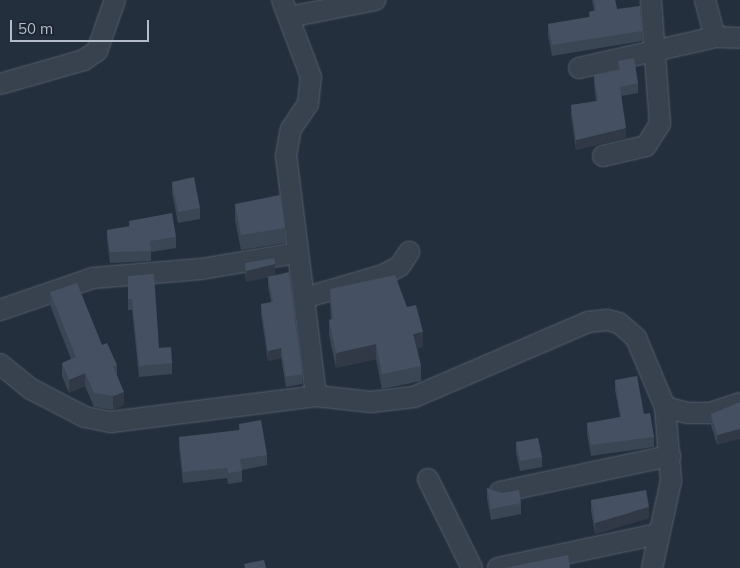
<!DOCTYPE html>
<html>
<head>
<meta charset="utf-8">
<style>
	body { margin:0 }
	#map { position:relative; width:740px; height:568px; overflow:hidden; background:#242f3e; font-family:Mulish,sans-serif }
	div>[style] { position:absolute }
	.roads { filter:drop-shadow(0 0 1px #565f6c) drop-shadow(0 0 1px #565f6c) }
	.minor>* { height:20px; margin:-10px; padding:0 10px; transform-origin:10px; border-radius:10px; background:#38414e }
	.wall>* { inset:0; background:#3b4654 }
	.shaded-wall>* { inset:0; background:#303945 }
	.building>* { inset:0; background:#455162 }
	span { translate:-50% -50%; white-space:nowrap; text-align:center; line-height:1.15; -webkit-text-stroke:4px #1d2633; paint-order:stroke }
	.scale { position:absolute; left:10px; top:20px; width:139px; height:22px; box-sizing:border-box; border:2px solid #b4bcc9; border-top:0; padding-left:6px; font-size:15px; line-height:18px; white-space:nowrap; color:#b4bcc9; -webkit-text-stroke:4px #1d2633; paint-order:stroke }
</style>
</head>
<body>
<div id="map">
	<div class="roads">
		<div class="minor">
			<i style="left:705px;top:0;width:38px;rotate:75deg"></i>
			<i style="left:715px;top:37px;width:25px;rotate:2deg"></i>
			<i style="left:289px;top:17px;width:88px;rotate:-11.2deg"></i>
			<i style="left:579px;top:68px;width:139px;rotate:-12.8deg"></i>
			<i style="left:0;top:84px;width:87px;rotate:-15.9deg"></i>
			<i style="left:84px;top:60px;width:16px;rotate:-35deg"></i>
			<i style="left:97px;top:51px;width:54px;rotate:-70.6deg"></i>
			<i style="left:603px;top:156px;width:44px;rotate:-13.1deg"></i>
			<i style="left:646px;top:146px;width:26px;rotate:-58deg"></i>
			<i style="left:660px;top:124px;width:124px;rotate:-94.2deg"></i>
			<i style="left:304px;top:298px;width:82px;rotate:-16.2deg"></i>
			<i style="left:383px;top:275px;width:19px;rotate:-28deg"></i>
			<i style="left:400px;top:266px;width:17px;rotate:-57deg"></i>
			<i style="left:0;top:310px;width:98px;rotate:-19deg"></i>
			<i style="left:93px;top:278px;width:108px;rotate:-4.8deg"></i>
			<i style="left:201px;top:269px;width:97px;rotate:-9.5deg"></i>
			<i style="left:0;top:364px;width:40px;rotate:39deg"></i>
			<i style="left:31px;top:389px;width:61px;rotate:27.4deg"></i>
			<i style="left:85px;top:417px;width:26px;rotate:11deg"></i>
			<i style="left:111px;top:422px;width:207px;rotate:-7.2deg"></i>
			<i style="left:316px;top:396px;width:242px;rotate:-97.1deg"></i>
			<i style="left:286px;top:156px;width:27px;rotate:-80deg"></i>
			<i style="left:291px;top:129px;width:30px;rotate:-56deg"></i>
			<i style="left:308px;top:104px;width:27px;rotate:-84deg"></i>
			<i style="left:311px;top:77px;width:82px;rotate:-110.6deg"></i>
			<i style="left:316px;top:396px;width:55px;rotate:6.2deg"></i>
			<i style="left:371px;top:402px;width:43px;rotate:-6.6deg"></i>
			<i style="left:414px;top:397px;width:189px;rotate:-23.3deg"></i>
			<i style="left:588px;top:322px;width:19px;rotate:-6deg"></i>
			<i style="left:607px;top:320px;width:12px;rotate:14deg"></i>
			<i style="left:619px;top:323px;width:23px;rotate:41deg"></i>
			<i style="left:636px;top:338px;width:75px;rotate:67.2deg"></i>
			<i style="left:665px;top:407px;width:24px;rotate:15deg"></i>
			<i style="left:688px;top:413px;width:22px"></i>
			<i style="left:710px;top:413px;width:32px;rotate:-18deg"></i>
			<i style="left:428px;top:479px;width:99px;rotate:63.7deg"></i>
			<i style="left:500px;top:492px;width:174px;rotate:-12deg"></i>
			<i style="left:498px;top:568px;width:164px;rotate:-12deg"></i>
			<i style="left:652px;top:568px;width:89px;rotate:-77.7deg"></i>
			<i style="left:671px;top:481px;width:74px;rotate:-94.6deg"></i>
		</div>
	</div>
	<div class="wall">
		<i style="clip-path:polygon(592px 0,615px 0,617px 9px,642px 31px,642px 41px,552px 56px,548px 35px,548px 24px,589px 17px,589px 12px,594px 11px)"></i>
		<i style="clip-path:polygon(618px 61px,638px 83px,638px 93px,621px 96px,626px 138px,576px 150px,571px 115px,571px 105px,596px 101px,594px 84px,594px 75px,618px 70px)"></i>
		<i style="clip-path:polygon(172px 182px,200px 208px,200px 219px,178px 223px,172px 193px)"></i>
		<i style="clip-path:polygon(235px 204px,285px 228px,285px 243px,241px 250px,235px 220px)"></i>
		<i style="clip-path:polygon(129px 221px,176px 237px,176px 248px,151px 252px,151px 261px,110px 263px,107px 240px,107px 230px,129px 227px)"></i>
		<i style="clip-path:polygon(245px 263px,275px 275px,302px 374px,302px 384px,286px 387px,281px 358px,268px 361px,261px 314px,261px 304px,271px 302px,268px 286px,268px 277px,246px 282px,245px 274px)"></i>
		<i style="clip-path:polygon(128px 276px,159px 348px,172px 363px,172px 374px,139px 377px,132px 310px,128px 310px)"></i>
		<i style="clip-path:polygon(330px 289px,407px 307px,423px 347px,417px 348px,421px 366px,421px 381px,382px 389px,376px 359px,336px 368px,329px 335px,329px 320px,331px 319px,330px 304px)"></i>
		<i style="clip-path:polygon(50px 292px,102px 345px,117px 365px,117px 375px,124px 405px,113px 410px,94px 407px,85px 386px,69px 393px,62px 376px,62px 363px,71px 359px,50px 305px)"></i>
		<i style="clip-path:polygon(615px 380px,644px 414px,654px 437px,654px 447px,591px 456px,587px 434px,587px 423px,620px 417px,615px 390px)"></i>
		<i style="clip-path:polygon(740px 402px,717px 445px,711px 425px,711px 414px)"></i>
		<i style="clip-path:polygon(239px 424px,267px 455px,267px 465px,242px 470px,242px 482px,228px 484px,227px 478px,183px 483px,179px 448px,179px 437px,239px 431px)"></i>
		<i style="clip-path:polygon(516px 442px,542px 457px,542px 467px,520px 471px,516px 453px)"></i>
		<i style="clip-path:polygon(487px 488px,521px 503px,521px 514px,491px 520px,487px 499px)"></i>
		<i style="clip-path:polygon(591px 500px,649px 518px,595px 534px,591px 511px)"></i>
	</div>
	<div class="shaded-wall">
		<i style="clip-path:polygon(626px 128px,626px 138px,576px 150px,576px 140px)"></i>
		<i style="clip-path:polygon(275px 264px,275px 275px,246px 282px,246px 271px)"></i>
		<i style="clip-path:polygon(423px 332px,423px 347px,413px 349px,413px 334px)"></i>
		<i style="clip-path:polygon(376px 344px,376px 359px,336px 368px,336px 353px)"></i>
		<i style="clip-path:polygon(281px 348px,281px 358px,268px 361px,268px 351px)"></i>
		<i style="clip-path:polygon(85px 373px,85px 386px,69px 393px,69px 380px)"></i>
		<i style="clip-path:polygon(124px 392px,124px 405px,113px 410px,113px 396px)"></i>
		<i style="clip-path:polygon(740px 429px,740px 439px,717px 445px,717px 435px)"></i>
		<i style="clip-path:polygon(649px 507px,649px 518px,595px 534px,595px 523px)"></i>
	</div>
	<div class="building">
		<i style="clip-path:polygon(594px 0,615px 0,617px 9px,640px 6px,642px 31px,552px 45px,548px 24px,590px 17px,589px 12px,596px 10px)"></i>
		<i style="clip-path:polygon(634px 58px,638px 83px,620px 87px,626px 128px,576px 140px,571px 105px,598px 101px,594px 75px,620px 70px,618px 61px)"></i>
		<i style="clip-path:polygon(194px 177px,200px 208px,178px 212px,172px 182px)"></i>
		<i style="clip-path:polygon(280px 195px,285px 228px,241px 235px,235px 204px)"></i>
		<i style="clip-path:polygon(172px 213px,176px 237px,150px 241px,151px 251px,110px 252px,107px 230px,130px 226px,129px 221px)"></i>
		<i style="clip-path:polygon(274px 258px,275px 264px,246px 271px,245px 263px)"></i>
		<i style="clip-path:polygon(289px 272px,302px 374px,286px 377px,281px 348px,268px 351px,261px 304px,273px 302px,268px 277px)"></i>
		<i style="clip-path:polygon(154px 274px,159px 348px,171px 347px,172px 363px,139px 366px,132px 299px,128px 299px,128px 276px)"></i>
		<i style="clip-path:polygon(395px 275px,407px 307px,416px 305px,423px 332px,413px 334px,421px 366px,382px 374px,376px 344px,336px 353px,329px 320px,333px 319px,330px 289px)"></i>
		<i style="clip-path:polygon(77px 283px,102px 345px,107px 343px,117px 365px,113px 366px,124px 392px,113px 396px,94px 393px,85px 373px,69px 380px,62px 363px,76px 357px,50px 292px)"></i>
		<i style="clip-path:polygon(637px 376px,644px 414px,650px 413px,654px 437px,591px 445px,587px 423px,621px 417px,615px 380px)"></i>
		<i style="clip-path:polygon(740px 402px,740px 429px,717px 435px,711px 414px)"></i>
		<i style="clip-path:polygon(261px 420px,267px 455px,240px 459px,242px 471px,228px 473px,227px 468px,183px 472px,179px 437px,240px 430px,239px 424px)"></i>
		<i style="clip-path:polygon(538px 438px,542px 457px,520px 461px,516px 442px)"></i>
		<i style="clip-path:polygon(487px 488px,502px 493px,519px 490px,521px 503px,491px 509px)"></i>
		<i style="clip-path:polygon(646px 490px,649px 507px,595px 523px,591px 500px)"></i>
		<i style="clip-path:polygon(568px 555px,570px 568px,505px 568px)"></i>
		<i style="clip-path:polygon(264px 560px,266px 568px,245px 568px,244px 564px)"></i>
	</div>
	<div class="scale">50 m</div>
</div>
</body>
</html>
